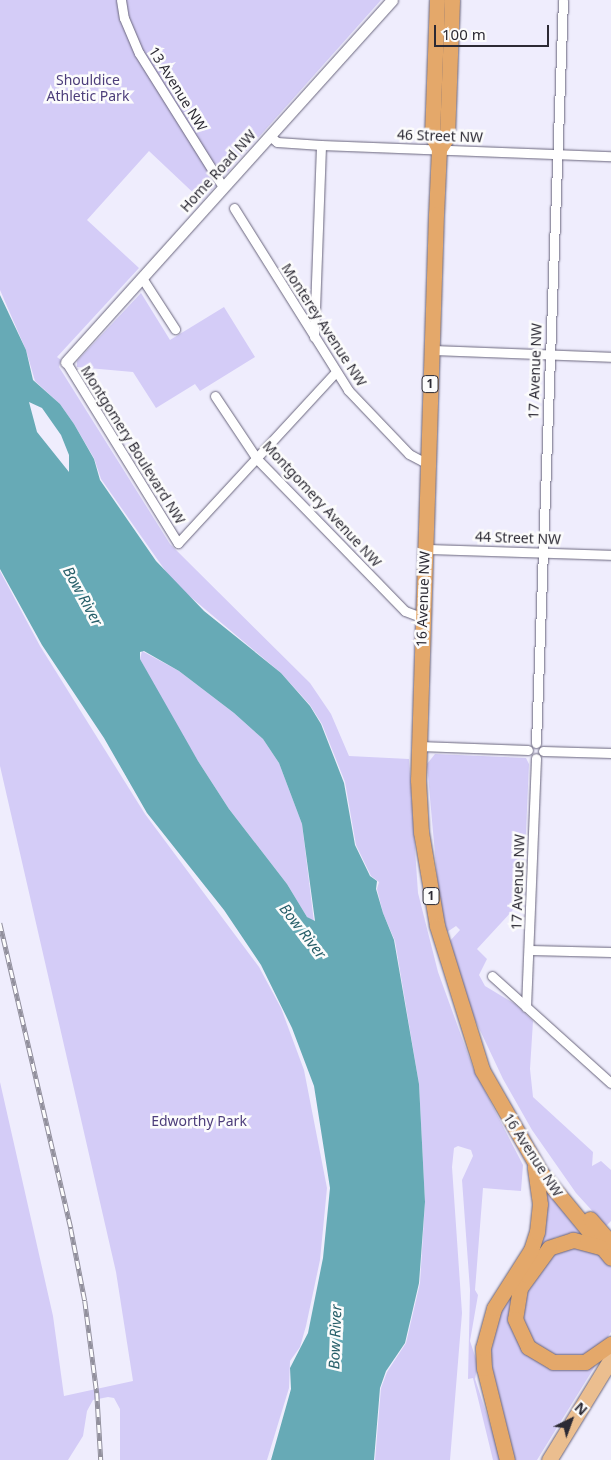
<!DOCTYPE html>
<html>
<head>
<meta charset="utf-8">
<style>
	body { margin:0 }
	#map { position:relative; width:611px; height:1460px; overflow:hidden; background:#efedfd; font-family:"Noto Sans",sans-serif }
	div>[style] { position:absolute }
	.green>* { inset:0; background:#d4ccf7 }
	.water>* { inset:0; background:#67aab6 }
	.roads { filter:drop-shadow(0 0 1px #69657c) drop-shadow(0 0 1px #69657c) }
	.minor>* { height:9px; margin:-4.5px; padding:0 4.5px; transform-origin:4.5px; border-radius:4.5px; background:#fff }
	.tertiary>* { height:11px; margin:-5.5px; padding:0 5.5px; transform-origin:5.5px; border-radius:5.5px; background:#fff }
	.primary>* { height:15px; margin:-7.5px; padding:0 7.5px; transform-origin:7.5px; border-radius:7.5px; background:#ebbe8f }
	.trunk>* { height:15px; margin:-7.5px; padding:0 7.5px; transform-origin:7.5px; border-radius:7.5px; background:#e4a86a }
	.rail>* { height:4.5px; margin-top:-2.25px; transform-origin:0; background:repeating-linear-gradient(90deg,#fcfcfc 0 8px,#92909d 0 16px); box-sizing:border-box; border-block:1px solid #92909d }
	span { translate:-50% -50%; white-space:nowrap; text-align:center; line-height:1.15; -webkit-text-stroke:5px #fcfcfc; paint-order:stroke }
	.shield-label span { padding:1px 4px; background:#fcfcfc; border:1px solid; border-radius:4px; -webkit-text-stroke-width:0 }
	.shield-label { font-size:12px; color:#2c2a34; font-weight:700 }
	.park-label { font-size:14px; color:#4c3d7a }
	.street-label { font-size:14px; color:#2c2a34 }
	.water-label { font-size:15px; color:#275f69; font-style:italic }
	.north { position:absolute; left:546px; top:1395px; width:50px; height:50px; -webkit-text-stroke:4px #fcfcfc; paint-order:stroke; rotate:42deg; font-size:14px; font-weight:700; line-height:20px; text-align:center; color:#2c2a34 }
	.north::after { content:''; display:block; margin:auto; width:18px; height:22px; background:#2c2a34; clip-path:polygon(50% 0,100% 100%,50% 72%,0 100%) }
	.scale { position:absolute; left:434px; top:25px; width:115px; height:22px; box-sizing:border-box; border:2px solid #2c2a34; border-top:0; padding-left:6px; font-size:15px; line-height:18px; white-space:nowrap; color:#2c2a34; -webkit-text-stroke:4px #fcfcfc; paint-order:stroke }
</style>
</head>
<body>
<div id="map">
	<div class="green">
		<i style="clip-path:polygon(0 0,381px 0,202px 201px,149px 151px,87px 220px,139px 268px,57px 357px,61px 360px,59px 367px,170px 544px,310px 683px,331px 714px,349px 756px,409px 759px,418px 893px,438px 972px,473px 1068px,523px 1165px,521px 1191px,483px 1188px,475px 1290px,478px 1295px,470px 1341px,478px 1365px,475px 1379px,502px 1460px,493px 1460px,473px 1378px,468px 1379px,470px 1290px,462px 1180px,473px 1156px,471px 1150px,458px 1146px,454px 1148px,452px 1167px,462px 1313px,450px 1460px,375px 1460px,381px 1388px,387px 1372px,406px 1343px,420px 1283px,425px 1202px,419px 1084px,395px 941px,383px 913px,377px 889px,379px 882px,371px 876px,356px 845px,345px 782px,322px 724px,310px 705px,281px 673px,174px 583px,101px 479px,94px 458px,74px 424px,60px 404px,35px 381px,26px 350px,0 290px)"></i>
		<i style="clip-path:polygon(141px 293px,170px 340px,224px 307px,255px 357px,200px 391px,195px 384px,156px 408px,133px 372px,77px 367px,77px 361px)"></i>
		<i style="clip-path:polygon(0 571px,40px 646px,145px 814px,259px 967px,281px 1008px,304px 1070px,327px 1188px,320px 1260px,306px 1326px,300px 1347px,290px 1361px,289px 1388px,267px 1460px,120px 1460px,120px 1409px,114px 1398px,108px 1397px,93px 1400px,87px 1411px,83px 1436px,68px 1460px,0 1460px,0 1082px,53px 1316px,64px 1396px,133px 1381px,116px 1272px,0 766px)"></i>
		<i style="clip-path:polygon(142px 651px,179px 671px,234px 713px,263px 739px,279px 763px,302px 824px,314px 922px,307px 917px,287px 884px,229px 809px,198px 761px,161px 700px,140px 659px)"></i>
		<i style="clip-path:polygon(435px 754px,526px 758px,529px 764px,523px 899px,477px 949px,487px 959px,479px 975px,485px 986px,515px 1004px,533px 1021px,530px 1069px,533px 1097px,593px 1152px,592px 1166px,601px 1161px,611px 1170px,611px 1221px,606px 1226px,576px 1193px,532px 1130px,503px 1079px,470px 1009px,449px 942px,460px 930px,456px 926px,447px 932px,439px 899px,427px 764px)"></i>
		<i style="clip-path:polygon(544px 1188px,581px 1234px,556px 1237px,532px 1257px)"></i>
		<i style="clip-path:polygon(565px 1246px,598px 1254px,611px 1267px,611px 1332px,604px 1343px,586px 1355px,563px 1359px,531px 1342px,521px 1324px,524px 1289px,549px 1255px)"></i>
		<i style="clip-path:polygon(511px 1296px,510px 1322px,514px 1335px,529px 1356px,554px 1368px,577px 1369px,597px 1363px,537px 1460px,512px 1460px,489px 1362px,496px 1316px)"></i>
	</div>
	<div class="water">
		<i style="clip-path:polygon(evenodd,0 295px,26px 350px,33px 380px,60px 404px,74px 424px,94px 459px,100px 480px,156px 561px,204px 611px,281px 673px,310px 706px,321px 724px,344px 783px,355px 845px,370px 876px,377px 881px,376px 889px,383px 913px,394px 940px,419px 1084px,425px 1202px,419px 1283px,405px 1343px,386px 1371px,380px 1388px,374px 1460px,271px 1460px,291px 1389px,290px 1368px,308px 1333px,323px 1258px,330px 1188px,314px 1086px,292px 1028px,261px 965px,224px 910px,147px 813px,104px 738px,42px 645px,0 569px,0 295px,29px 402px,42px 408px,61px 435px,69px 455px,69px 472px,37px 432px,29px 402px,0 295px,144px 651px,179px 671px,234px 713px,263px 739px,279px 763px,302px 824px,315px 921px,307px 917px,287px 884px,229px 809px,198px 761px,140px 659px,140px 652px,144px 651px)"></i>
	</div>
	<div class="roads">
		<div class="minor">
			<i style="left:121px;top:0;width:18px;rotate:81deg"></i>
			<i style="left:124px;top:18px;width:38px;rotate:67deg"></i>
			<i style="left:139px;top:53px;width:158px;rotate:57.9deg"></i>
			<i style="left:270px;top:136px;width:9px;rotate:41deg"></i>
			<i style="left:277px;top:142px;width:44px;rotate:3.9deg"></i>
			<i style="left:321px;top:145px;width:290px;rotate:2.2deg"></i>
			<i style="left:234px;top:208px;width:215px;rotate:57.9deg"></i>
			<i style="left:348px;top:390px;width:88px;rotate:46.4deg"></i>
			<i style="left:409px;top:454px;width:21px;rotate:28deg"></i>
			<i style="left:142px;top:278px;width:61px;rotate:57.1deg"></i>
			<i style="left:314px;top:337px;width:192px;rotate:-87.9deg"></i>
			<i style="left:431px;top:350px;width:180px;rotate:2.2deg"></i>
			<i style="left:66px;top:362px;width:213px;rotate:58.3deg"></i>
			<i style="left:178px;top:543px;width:233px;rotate:-47.3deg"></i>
			<i style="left:215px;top:396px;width:76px;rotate:56.3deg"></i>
			<i style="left:257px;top:459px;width:212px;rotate:45.8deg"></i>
			<i style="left:405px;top:611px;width:19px;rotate:21deg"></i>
			<i style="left:425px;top:549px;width:186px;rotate:1.8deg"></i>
			<i style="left:536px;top:743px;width:743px;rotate:-87.92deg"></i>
			<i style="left:419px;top:746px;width:109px;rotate:2.1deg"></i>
			<i style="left:543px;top:751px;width:68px;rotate:1.7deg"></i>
			<i style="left:530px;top:950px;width:81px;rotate:1.4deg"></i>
			<i style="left:492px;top:976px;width:160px;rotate:42deg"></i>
			<i style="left:526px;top:1007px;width:249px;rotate:-87.7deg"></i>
		</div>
		<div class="tertiary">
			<i style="left:66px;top:362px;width:487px;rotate:-48deg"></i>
		</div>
		<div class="primary">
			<i style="left:549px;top:1460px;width:119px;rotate:-58.5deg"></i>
		</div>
		<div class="trunk">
			<i style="left:437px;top:0;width:135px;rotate:92.1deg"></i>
			<i style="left:432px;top:135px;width:16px;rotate:63deg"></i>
			<i style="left:452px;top:0;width:137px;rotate:92.1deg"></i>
			<i style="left:447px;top:137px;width:14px;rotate:124deg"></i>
			<i style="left:439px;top:149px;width:65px;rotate:92.6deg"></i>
			<i style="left:436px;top:214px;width:566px;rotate:91.82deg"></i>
			<i style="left:418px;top:780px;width:52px;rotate:86.7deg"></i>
			<i style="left:421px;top:832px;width:95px;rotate:80.3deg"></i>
			<i style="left:437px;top:926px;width:151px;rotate:72.6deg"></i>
			<i style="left:482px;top:1070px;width:119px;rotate:60.2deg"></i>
			<i style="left:541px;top:1173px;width:110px;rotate:50.5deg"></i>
			<i style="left:590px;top:1219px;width:32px;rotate:49deg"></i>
			<i style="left:600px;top:1247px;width:28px;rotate:-165deg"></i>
			<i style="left:573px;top:1240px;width:25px;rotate:162deg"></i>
			<i style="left:549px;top:1248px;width:49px;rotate:125.9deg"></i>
			<i style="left:520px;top:1288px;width:31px;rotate:99deg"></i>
			<i style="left:515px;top:1319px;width:31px;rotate:65deg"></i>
			<i style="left:528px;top:1347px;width:29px;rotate:31deg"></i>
			<i style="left:553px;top:1362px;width:32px"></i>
			<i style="left:585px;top:1362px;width:32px;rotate:-35deg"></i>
			<i style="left:507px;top:1460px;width:95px;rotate:-104deg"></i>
			<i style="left:484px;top:1368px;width:20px;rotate:-93deg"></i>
			<i style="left:483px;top:1348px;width:41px;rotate:-74.6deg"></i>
			<i style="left:494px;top:1308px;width:69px;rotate:-57.5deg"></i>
			<i style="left:531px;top:1250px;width:19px;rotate:-72deg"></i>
			<i style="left:537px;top:1232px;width:28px;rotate:-84deg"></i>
			<i style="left:540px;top:1204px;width:37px;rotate:-98deg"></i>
		</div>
	</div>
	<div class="rail">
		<i style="left:0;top:923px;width:314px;rotate:76.9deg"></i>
		<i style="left:71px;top:1229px;width:73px;rotate:79deg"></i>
		<i style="left:85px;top:1301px;width:93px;rotate:82.6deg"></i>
		<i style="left:97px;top:1393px;width:67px;rotate:86.6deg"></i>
	</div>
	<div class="shield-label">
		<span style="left:430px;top:384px">1</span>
		<span style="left:431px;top:896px">1</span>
	</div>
	<div class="park-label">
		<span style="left:88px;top:88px">Shouldice<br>Athletic Park</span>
		<span style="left:199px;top:1121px">Edworthy Park</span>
	</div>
	<div class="street-label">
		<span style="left:178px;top:89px;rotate:58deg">13 Avenue NW</span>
		<span style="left:440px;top:136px;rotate:2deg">46 Street NW</span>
		<span style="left:218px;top:171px;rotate:-48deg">Home Road NW</span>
		<span style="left:324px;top:325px;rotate:57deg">Monterey Avenue NW</span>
		<span style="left:535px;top:371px;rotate:-88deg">17 Avenue NW</span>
		<span style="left:133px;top:445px;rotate:58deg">Montgomery Boulevard NW</span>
		<span style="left:322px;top:504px;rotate:47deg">Montgomery Avenue NW</span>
		<span style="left:518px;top:538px;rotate:2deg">44 Street NW</span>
		<span style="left:423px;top:599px;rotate:-88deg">16 Avenue NW</span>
		<span style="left:518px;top:882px;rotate:-88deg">17 Avenue NW</span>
		<span style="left:533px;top:1155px;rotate:57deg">16 Avenue NW</span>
	</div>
	<div class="water-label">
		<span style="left:83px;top:596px;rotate:61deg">Bow River</span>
		<span style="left:303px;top:931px;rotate:52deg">Bow River</span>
		<span style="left:335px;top:1337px;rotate:-88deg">Bow River</span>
	</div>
	<div class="north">N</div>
	<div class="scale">100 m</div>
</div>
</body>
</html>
